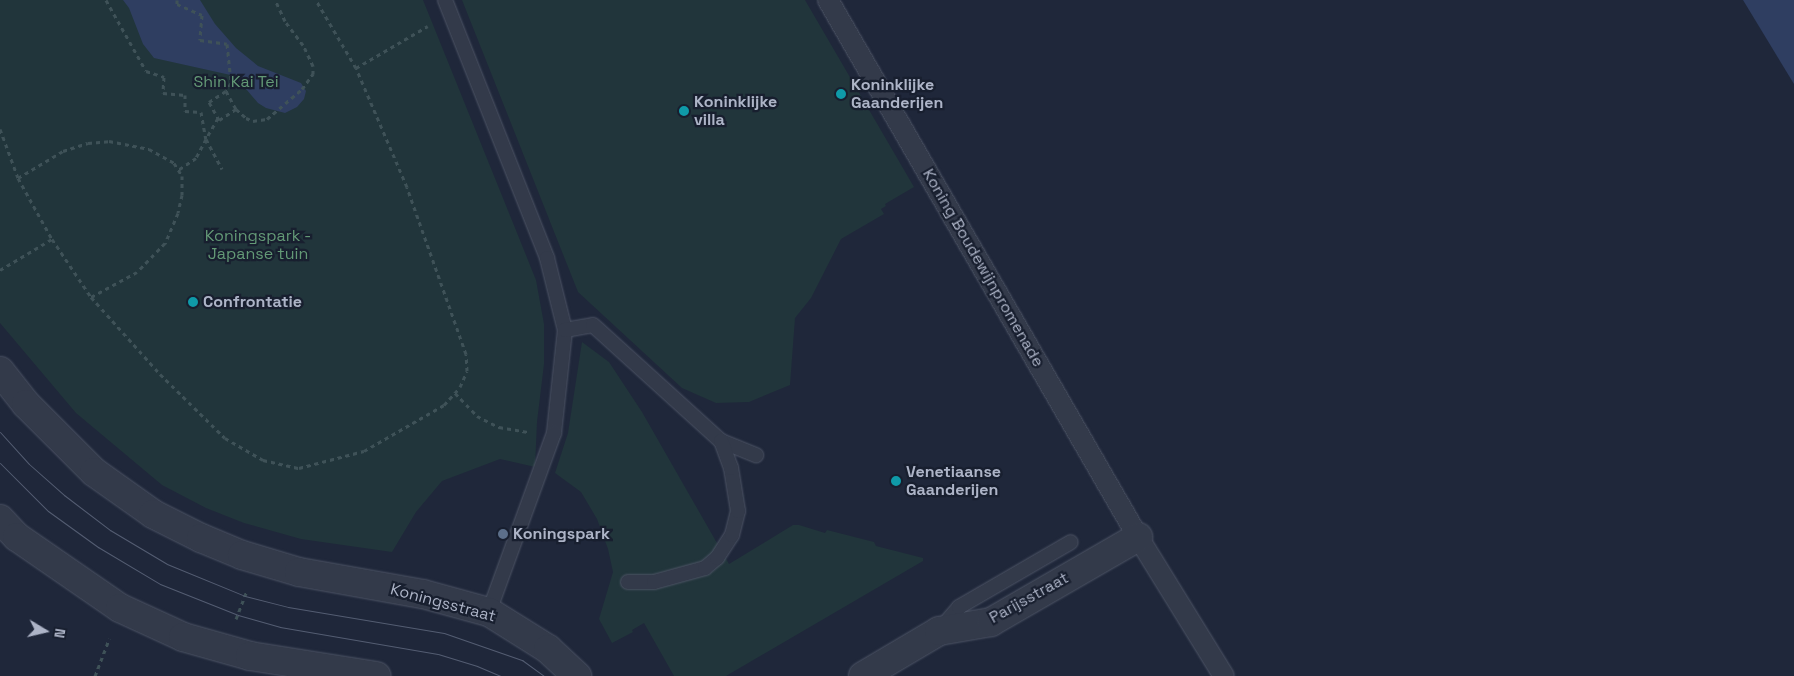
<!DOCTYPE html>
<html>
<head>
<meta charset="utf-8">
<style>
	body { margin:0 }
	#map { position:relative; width:1794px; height:676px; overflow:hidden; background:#1f273a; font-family:"Space Grotesk",sans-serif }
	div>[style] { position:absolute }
	.green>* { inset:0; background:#21353b }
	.water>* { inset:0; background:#2f3e61 }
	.path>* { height:3px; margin-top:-1.5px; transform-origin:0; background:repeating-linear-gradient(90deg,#3f5258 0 4px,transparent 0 8px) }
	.roads { filter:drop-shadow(0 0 1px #4d5465) drop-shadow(0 0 1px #4d5465) }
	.service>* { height:14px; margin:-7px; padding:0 7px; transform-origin:7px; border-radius:7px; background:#333a4a }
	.pedestrian>* { height:20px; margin:-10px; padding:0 10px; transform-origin:10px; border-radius:10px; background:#333a4a }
	.minor>* { height:28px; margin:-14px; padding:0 14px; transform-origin:14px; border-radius:14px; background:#333a4a }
	.tertiary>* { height:28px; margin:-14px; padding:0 14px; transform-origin:14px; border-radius:14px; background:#333a4a }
	.tram>* { height:1px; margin:-0.5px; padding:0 0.5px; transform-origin:0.5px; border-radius:0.5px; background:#545d72 }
	.dots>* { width:14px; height:14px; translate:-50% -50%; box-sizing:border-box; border:2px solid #181f2f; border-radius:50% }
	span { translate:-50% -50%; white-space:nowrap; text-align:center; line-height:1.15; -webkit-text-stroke:4.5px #181f2f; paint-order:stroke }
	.park-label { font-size:16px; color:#639976 }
	.poi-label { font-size:16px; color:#adb4c7; font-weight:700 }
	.left { translate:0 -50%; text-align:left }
	.street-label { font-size:16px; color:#adb4c7 }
	.north { position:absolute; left:20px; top:606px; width:50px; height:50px; -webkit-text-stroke:4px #181f2f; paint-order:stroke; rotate:99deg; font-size:14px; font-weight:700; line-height:20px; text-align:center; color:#adb4c7 }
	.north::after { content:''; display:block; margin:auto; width:18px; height:22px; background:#adb4c7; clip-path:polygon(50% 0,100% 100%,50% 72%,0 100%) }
</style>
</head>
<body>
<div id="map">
	<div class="green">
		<i style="clip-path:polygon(0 0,423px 0,536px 280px,544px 324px,544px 364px,537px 422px,535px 467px,500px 459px,442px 481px,416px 512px,392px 552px,301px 539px,244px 523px,206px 508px,162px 485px,76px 413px,0 323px)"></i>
		<i style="clip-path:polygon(462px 0,805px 0,914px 187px,885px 204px,886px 206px,881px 209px,884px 214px,841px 239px,811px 298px,795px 318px,790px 385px,749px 402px,716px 403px,682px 388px,578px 292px)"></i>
		<i style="clip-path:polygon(582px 342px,609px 362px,642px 412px,729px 564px,793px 525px,799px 525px,825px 533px,827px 530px,874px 542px,876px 546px,923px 558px,923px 561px,726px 676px,674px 676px,644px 623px,632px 630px,633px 632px,612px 643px,599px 619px,613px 572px,608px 549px,597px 519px,581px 492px,555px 473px,568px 433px)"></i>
	</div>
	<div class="water">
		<i style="clip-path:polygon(123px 0,200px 0,215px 24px,236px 48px,258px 66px,301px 83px,306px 91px,304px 99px,297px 107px,285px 113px,266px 108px,258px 103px,235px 76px,154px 58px,143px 44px,129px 8px)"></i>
		<i style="clip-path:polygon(1743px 0,1794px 0,1794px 84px)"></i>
	</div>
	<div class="path">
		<i style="left:106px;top:0;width:81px;rotate:60.6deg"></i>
		<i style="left:146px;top:71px;width:19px;rotate:18deg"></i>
		<i style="left:164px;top:77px;width:16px;rotate:94deg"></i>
		<i style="left:163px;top:93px;width:22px;rotate:5deg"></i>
		<i style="left:185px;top:95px;width:16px;rotate:90deg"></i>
		<i style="left:185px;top:111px;width:16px;rotate:4deg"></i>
		<i style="left:201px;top:112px;width:27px;rotate:80deg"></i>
		<i style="left:206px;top:139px;width:21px;rotate:118deg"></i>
		<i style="left:196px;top:158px;width:22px;rotate:146deg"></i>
		<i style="left:177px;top:0;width:4px;rotate:90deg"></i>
		<i style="left:177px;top:4px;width:27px;rotate:24deg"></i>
		<i style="left:202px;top:15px;width:25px;rotate:95deg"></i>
		<i style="left:200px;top:40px;width:27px;rotate:8deg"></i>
		<i style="left:227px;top:44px;width:39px;rotate:84deg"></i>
		<i style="left:231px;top:83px;width:9px;rotate:122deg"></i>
		<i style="left:356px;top:68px;width:83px;rotate:-30.3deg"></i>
		<i style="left:236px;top:109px;width:20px;rotate:147deg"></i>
		<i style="left:219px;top:120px;width:21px;rotate:-119deg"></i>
		<i style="left:209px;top:102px;width:20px;rotate:-33deg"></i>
		<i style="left:226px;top:91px;width:21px;rotate:61deg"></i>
		<i style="left:236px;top:109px;width:13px;rotate:42deg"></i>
		<i style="left:246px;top:118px;width:8px;rotate:23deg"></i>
		<i style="left:253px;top:121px;width:14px;rotate:-8deg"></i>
		<i style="left:267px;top:119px;width:46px;rotate:-40.6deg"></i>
		<i style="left:302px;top:89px;width:19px;rotate:-54deg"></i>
		<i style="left:313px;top:74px;width:8px;rotate:-90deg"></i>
		<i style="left:313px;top:66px;width:23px;rotate:-115deg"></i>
		<i style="left:303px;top:45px;width:30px;rotate:-127deg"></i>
		<i style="left:285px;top:21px;width:23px;rotate:-115deg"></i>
		<i style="left:218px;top:118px;width:24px;rotate:120deg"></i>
		<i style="left:206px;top:139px;width:34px;rotate:62deg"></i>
		<i style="left:0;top:129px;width:52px;rotate:69.8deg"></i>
		<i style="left:18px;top:178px;width:52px;rotate:-31deg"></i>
		<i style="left:63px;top:151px;width:26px;rotate:-18deg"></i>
		<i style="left:88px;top:143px;width:21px;rotate:-5deg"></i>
		<i style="left:109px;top:141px;width:41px;rotate:11.3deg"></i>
		<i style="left:149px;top:149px;width:29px;rotate:29deg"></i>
		<i style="left:174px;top:163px;width:15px;rotate:58deg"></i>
		<i style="left:182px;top:176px;width:19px;rotate:90deg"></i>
		<i style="left:182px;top:195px;width:18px;rotate:103deg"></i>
		<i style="left:178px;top:213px;width:33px;rotate:113deg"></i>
		<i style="left:165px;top:243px;width:40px;rotate:134deg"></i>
		<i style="left:137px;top:272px;width:52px;rotate:151.5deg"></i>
		<i style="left:91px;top:297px;width:103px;rotate:48.1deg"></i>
		<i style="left:160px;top:374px;width:91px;rotate:44.6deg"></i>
		<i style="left:225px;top:438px;width:44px;rotate:30.1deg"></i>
		<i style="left:263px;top:460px;width:37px;rotate:13deg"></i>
		<i style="left:299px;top:468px;width:67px;rotate:-14.7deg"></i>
		<i style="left:364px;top:451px;width:92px;rotate:-29.9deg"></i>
		<i style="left:444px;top:405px;width:24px;rotate:-48deg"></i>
		<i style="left:460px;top:387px;width:17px;rotate:-66deg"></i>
		<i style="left:467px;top:371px;width:17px;rotate:-93deg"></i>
		<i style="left:466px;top:354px;width:177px;rotate:-109.5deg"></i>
		<i style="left:407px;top:187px;width:129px;rotate:-113.2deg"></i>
		<i style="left:356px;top:68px;width:79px;rotate:-120.5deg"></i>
		<i style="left:18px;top:178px;width:70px;rotate:60.9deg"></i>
		<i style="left:52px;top:239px;width:70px;rotate:56.1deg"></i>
		<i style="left:0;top:270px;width:61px;rotate:-30.8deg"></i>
		<i style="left:455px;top:393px;width:32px;rotate:46deg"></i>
		<i style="left:477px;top:416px;width:25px;rotate:27deg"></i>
		<i style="left:499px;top:427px;width:29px;rotate:10deg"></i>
		<i style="left:236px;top:619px;width:31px;rotate:-69deg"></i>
		<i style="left:95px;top:676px;width:40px;rotate:-69deg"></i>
	</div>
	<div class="roads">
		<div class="service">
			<i style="left:445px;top:0;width:277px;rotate:68.4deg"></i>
			<i style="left:547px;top:258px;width:74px;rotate:76deg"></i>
			<i style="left:565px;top:330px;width:104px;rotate:96.1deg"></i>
			<i style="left:554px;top:433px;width:190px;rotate:110deg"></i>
			<i style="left:565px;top:330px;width:28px;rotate:-10deg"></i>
			<i style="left:593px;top:325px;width:173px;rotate:42.2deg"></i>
			<i style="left:721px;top:441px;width:38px;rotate:22deg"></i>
			<i style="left:628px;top:582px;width:26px"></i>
			<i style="left:654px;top:582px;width:53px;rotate:-15.4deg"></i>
			<i style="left:705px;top:568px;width:16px;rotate:-40deg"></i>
			<i style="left:717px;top:558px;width:27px;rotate:-57deg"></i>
			<i style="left:732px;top:535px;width:25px;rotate:-76deg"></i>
			<i style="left:738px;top:511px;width:44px;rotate:-99.2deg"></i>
			<i style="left:731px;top:468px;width:29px;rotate:-110deg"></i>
			<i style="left:941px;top:628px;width:28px;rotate:-49deg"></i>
			<i style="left:959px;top:607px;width:129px;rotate:-30.1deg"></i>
		</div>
		<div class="pedestrian">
			<i style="left:828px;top:0;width:620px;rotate:60deg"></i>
			<i style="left:1138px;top:537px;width:163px;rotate:58.3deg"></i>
		</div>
		<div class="minor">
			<i style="left:863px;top:676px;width:88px;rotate:-30.6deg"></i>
			<i style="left:939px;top:631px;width:53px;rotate:-9.8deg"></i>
			<i style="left:991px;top:622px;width:170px;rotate:-30deg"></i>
		</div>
		<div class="tertiary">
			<i style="left:0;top:371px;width:42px;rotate:51.8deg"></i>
			<i style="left:26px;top:404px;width:96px;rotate:45deg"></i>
			<i style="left:94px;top:472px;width:72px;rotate:35.4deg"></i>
			<i style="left:153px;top:514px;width:54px;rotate:26.6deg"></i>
			<i style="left:201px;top:538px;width:44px;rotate:22.5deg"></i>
			<i style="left:242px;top:555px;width:59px;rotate:16.6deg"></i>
			<i style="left:299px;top:572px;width:126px;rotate:10.1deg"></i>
			<i style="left:423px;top:594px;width:68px;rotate:15.3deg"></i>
			<i style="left:489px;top:612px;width:70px;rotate:32.1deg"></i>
			<i style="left:548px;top:649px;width:40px;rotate:43deg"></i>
			<i style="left:0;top:519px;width:25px;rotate:47deg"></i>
			<i style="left:17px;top:537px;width:125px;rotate:34.6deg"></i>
			<i style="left:120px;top:608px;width:69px;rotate:24.7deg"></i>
			<i style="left:183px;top:637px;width:70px;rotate:15.8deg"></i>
			<i style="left:250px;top:656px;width:128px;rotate:9deg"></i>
		</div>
	</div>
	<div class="tram">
		<i style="left:0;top:432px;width:43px;rotate:47.8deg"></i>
		<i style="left:29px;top:464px;width:47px;rotate:41.5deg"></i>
		<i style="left:64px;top:495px;width:58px;rotate:37.3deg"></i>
		<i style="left:110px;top:530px;width:66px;rotate:30.8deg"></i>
		<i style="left:167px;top:564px;width:84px;rotate:22.3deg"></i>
		<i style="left:245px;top:596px;width:44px;rotate:14.3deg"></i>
		<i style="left:288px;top:607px;width:158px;rotate:9.5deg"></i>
		<i style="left:444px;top:633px;width:83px;rotate:19.1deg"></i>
		<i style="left:522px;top:660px;width:27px;rotate:36deg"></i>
		<i style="left:0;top:463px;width:68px;rotate:45deg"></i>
		<i style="left:48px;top:511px;width:62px;rotate:35.8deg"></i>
		<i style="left:98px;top:547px;width:72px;rotate:30.8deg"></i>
		<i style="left:160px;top:584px;width:84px;rotate:21.7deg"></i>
		<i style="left:238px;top:615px;width:44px;rotate:15.9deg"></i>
		<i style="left:280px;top:627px;width:160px;rotate:9.7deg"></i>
		<i style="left:438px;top:654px;width:41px;rotate:17.1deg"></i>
		<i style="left:477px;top:666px;width:25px;rotate:23deg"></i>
	</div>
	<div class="dots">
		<i style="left:841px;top:94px;background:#0f9aa8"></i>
		<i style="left:684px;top:111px;background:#0f9aa8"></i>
		<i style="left:193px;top:302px;background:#0f9aa8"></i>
		<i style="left:896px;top:481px;background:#0f9aa8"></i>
		<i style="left:503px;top:534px;background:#5c6f8a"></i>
	</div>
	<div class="park-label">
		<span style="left:236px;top:82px">Shin Kai Tei</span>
		<span style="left:258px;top:245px">Koningspark -<br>Japanse tuin</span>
	</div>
	<div class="poi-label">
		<span class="left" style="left:851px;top:94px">Koninklijke<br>Gaanderijen</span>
		<span class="left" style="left:694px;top:111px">Koninklijke<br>villa</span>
		<span class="left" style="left:203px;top:302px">Confrontatie</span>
		<span class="left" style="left:906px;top:481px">Venetiaanse<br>Gaanderijen</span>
		<span class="left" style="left:513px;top:534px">Koningspark</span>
	</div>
	<div class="street-label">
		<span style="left:983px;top:268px;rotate:60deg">Koning Boudewijnpromenade</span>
		<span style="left:1029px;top:598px;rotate:-29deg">Parijsstraat</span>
		<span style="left:443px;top:603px;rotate:15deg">Koningsstraat</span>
	</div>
	<div class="north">N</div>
</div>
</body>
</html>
